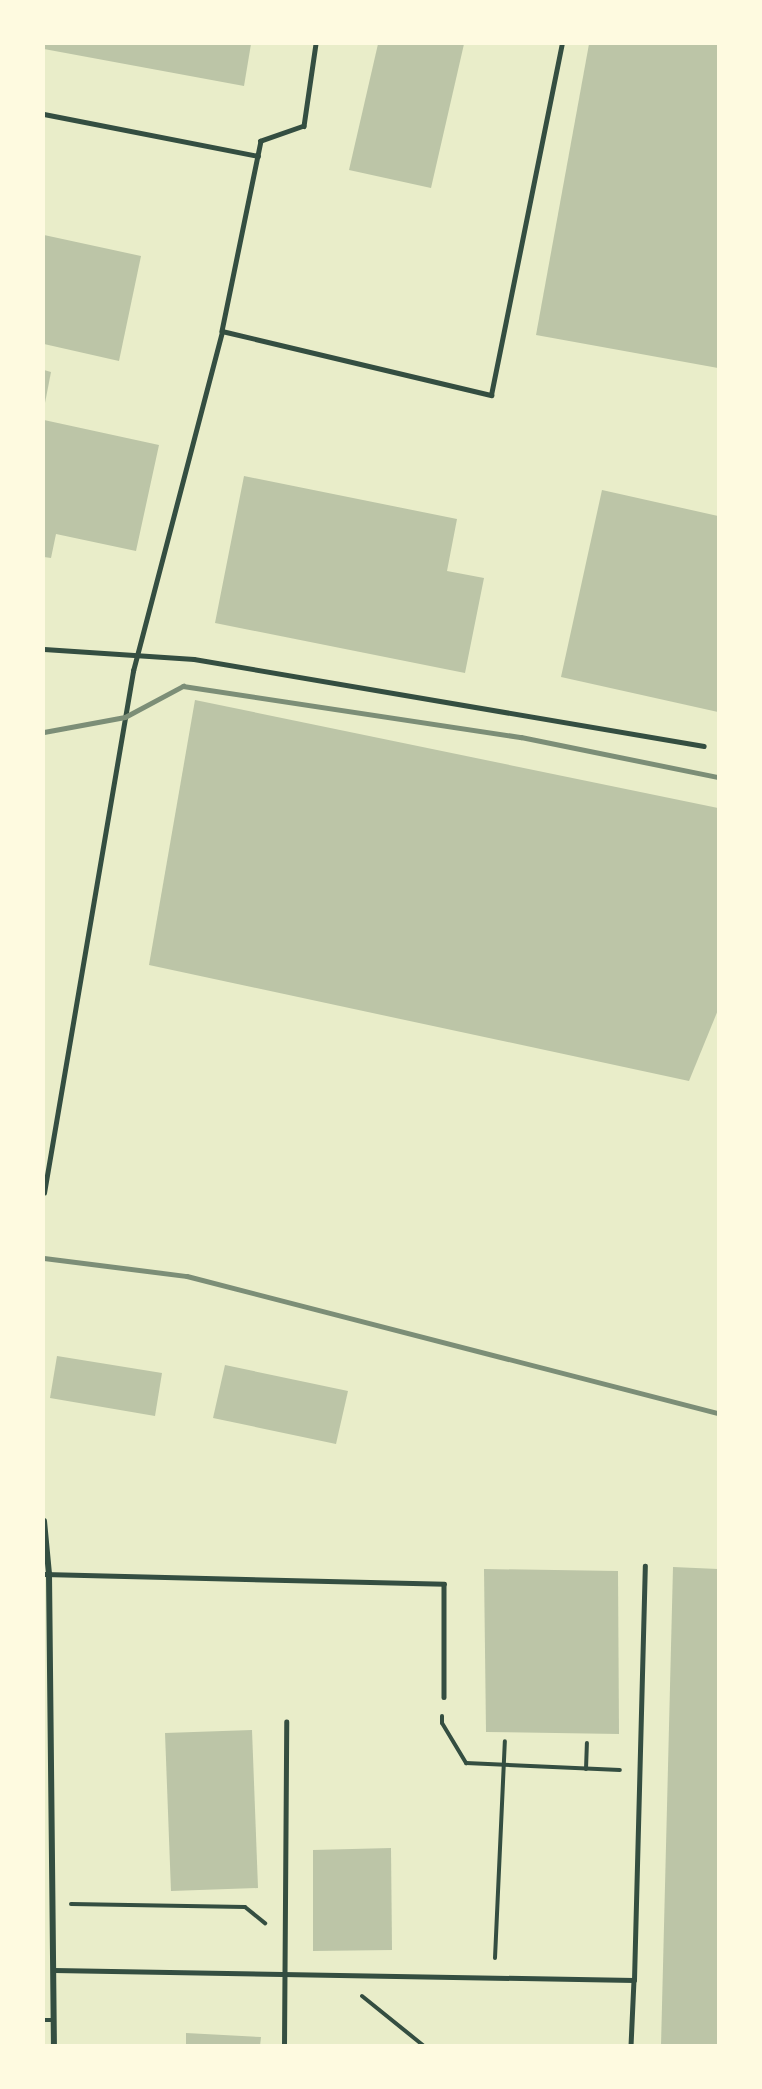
<!DOCTYPE html>
<html>
<head>
<meta charset="utf-8">
<style>
	body { margin:0 }
	#map { position:relative; width:762px; height:2089px; overflow:hidden; background:#e9edc9; font-family:Commissioner,sans-serif }
	div>[style] { position:absolute }
	.building>* { inset:0; background:#bcc5a7 }
	.path>* { height:4px; margin:-2px; padding:0 2px; transform-origin:2px; border-radius:2px; background:#344e41 }
	.service>* { height:4.5px; margin:-2.25px; padding:0 2.25px; transform-origin:2.25px; border-radius:2.25px; background:#344e41 }
	.minor>* { height:6px; margin:-3px; padding:0 3px; transform-origin:3px; border-radius:3px; background:#344e41 }
	.rail>* { height:4.5px; margin:-2.25px; padding:0 2.25px; transform-origin:2.25px; border-radius:2.25px; background:#7c8e77 }
	span { translate:-50% -50%; white-space:nowrap; text-align:center; line-height:1.15; -webkit-text-stroke:5px #fefae0; paint-order:stroke }
	.frame { position:absolute; inset:0; border:45px solid #fefae0; pointer-events:none }
</style>
</head>
<body>
<div id="map">
	<div class="building">
		<i style="clip-path:polygon(44px 44px,251px 44px,244px 86px,44px 49px)"></i>
		<i style="clip-path:polygon(378px 44px,464px 44px,431px 188px,349px 170px)"></i>
		<i style="clip-path:polygon(589px 44px,718px 44px,718px 368px,536px 335px)"></i>
		<i style="clip-path:polygon(44px 235px,141px 256px,119px 361px,44px 344px)"></i>
		<i style="clip-path:polygon(44px 370px,51px 372px,45px 403px,44px 402px)"></i>
		<i style="clip-path:polygon(44px 420px,159px 445px,136px 551px,56px 534px,51px 558px,44px 557px)"></i>
		<i style="clip-path:polygon(244px 476px,457px 519px,447px 571px,484px 578px,465px 673px,215px 623px)"></i>
		<i style="clip-path:polygon(602px 490px,718px 516px,718px 712px,561px 677px)"></i>
		<i style="clip-path:polygon(195px 700px,718px 808px,718px 1010px,689px 1081px,149px 965px)"></i>
		<i style="clip-path:polygon(57px 1356px,162px 1373px,155px 1416px,50px 1398px)"></i>
		<i style="clip-path:polygon(225px 1365px,348px 1391px,336px 1444px,213px 1418px)"></i>
		<i style="clip-path:polygon(673px 1567px,718px 1569px,718px 2046px,661px 2046px)"></i>
		<i style="clip-path:polygon(484px 1569px,618px 1571px,619px 1734px,486px 1732px)"></i>
		<i style="clip-path:polygon(252px 1730px,258px 1888px,171px 1891px,165px 1733px)"></i>
		<i style="clip-path:polygon(391px 1848px,392px 1950px,313px 1951px,313px 1850px)"></i>
		<i style="clip-path:polygon(186px 2033px,261px 2037px,260px 2046px,186px 2046px)"></i>
	</div>
	<div class="path">
		<i style="left:442px;top:1716px;width:7px;rotate:90deg"></i>
		<i style="left:442px;top:1723px;width:47px;rotate:59deg"></i>
		<i style="left:466px;top:1763px;width:154px;rotate:2.6deg"></i>
		<i style="left:586px;top:1769px;width:26px;rotate:-88deg"></i>
		<i style="left:71px;top:1904px;width:174px;rotate:1deg"></i>
		<i style="left:245px;top:1907px;width:26px;rotate:39deg"></i>
		<i style="left:495px;top:1958px;width:217px;rotate:-87.4deg"></i>
		<i style="left:362px;top:1996px;width:80px;rotate:38.9deg"></i>
	</div>
	<div class="service">
		<i style="left:316px;top:44px;width:83px;rotate:98.3deg"></i>
		<i style="left:304px;top:126px;width:46px;rotate:160.8deg"></i>
		<i style="left:261px;top:141px;width:194px;rotate:101.6deg"></i>
		<i style="left:222px;top:331px;width:277px;rotate:13.4deg"></i>
		<i style="left:491px;top:395px;width:358px;rotate:-78.6deg"></i>
		<i style="left:44px;top:114px;width:218px;rotate:11.1deg"></i>
		<i style="left:44px;top:649px;width:150px;rotate:3.8deg"></i>
		<i style="left:194px;top:659px;width:517px;rotate:9.68deg"></i>
		<i style="left:44px;top:1193px;width:530px;rotate:-80.32deg"></i>
		<i style="left:133px;top:671px;width:351px;rotate:-75.3deg"></i>
		<i style="left:44px;top:1574px;width:400px;rotate:1.4deg"></i>
		<i style="left:444px;top:1584px;width:113px;rotate:90deg"></i>
		<i style="left:54px;top:1970px;width:580px;rotate:0.99deg"></i>
		<i style="left:634px;top:1980px;width:66px;rotate:92.6deg"></i>
		<i style="left:634px;top:1980px;width:414px;rotate:-88.5deg"></i>
		<i style="left:44px;top:2020px;width:10px"></i>
		<i style="left:284px;top:2046px;width:324px;rotate:-89.6deg"></i>
	</div>
	<div class="minor">
		<i style="left:44px;top:1521px;width:53px;rotate:84.6deg"></i>
		<i style="left:49px;top:1574px;width:472px;rotate:89.4deg"></i>
	</div>
	<div class="rail">
		<i style="left:44px;top:732px;width:82px;rotate:-10.5deg"></i>
		<i style="left:125px;top:717px;width:66px;rotate:-28.1deg"></i>
		<i style="left:183px;top:686px;width:342px;rotate:8.6deg"></i>
		<i style="left:521px;top:737px;width:201px;rotate:11.5deg"></i>
		<i style="left:44px;top:1258px;width:144px;rotate:7.2deg"></i>
		<i style="left:187px;top:1276px;width:548px;rotate:14.47deg"></i>
	</div>
	<div class="frame"></div>
</div>
</body>
</html>
